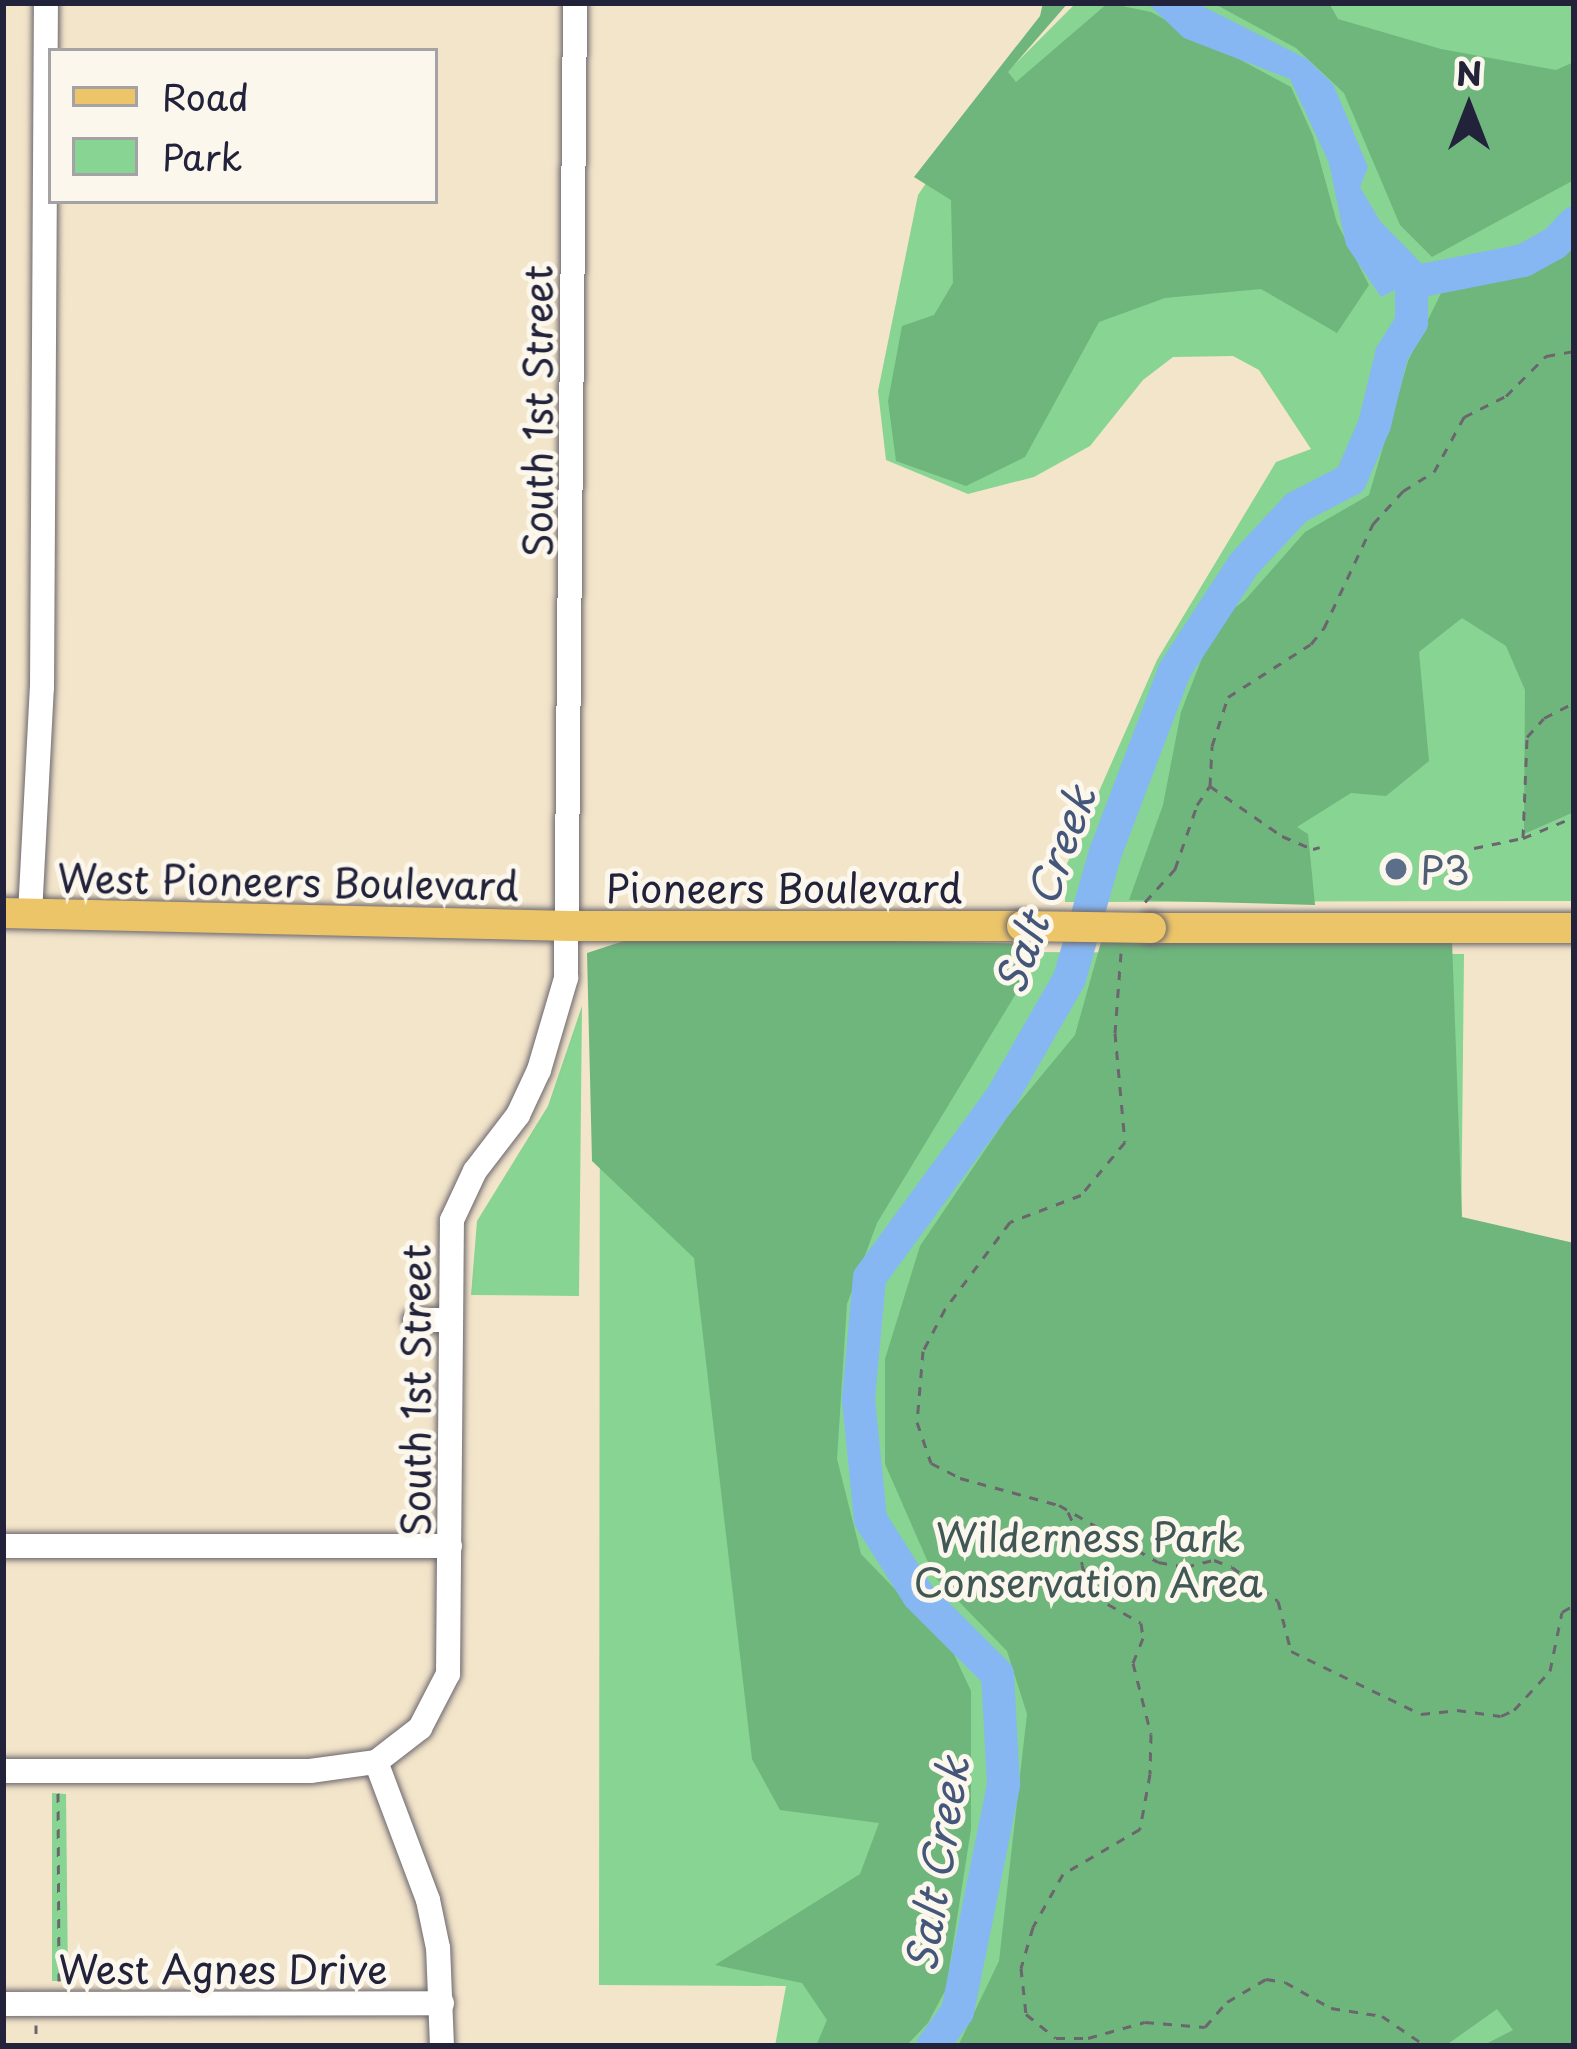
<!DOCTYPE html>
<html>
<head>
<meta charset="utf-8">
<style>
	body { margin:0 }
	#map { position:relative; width:1577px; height:2049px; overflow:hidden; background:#f3e5ca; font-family:"Playpen Sans",sans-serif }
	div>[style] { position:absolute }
	.green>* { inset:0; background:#88d492 }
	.forest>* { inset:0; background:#6eb67c }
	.water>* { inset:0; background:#86b7f2 }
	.river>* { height:33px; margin:-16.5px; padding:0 16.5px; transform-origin:16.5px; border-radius:16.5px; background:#86b7f2 }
	.path>* { height:3px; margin-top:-1.5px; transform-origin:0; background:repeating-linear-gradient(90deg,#6b666d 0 9px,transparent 0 18px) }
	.roads { filter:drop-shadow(0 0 3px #6b666d) drop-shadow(0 0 3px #6b666d) }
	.minor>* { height:24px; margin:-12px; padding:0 12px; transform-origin:12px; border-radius:12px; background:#fff }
	.major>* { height:30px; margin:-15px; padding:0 15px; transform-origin:15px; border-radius:15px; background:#edc569 }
	.bridges { filter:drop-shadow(0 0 3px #6b666d) drop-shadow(0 0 3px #6b666d) }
	.major-bridge>* { height:30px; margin:-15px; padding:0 15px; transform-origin:15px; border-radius:15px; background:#edc569 }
	.dots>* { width:33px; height:33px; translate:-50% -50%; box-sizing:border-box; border:6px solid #fbf7ec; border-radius:50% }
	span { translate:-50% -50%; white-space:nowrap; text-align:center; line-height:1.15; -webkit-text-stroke:10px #fbf7ec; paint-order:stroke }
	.street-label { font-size:39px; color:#22223b }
	.service-label { font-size:39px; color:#4e5e75 }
	.left { translate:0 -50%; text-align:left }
	.park-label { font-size:39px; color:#415755 }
	.water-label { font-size:42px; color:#45567b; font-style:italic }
	.frame { position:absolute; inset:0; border:6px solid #22223b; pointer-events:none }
	.legend { position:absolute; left:48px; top:48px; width:390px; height:156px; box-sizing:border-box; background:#fbf7ec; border:3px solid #a4a2a5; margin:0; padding:15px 21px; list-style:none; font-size:36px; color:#22223b }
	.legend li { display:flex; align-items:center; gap:24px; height:60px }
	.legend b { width:60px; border:3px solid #a4a2a5 }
	.north { position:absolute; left:1409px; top:48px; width:120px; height:120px; -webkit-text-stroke:9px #fbf7ec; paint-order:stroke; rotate:0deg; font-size:33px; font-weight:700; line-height:48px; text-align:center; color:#22223b }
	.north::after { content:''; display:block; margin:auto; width:42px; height:54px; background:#22223b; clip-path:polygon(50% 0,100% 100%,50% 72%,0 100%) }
</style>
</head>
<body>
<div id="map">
	<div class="green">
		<i style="clip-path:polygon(1076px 3px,1574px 3px,1574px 901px,1065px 902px,1066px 866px,1157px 660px,1276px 462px,1311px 449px,1259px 370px,1233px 356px,1173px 357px,1143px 380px,1090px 446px,1034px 477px,968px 494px,886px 460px,878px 391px,918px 195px,990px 89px)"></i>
		<i style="clip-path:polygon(600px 950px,1464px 954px,1461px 1244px,1574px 2046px,775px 2046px,786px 1986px,599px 1985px)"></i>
		<i style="clip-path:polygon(582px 1006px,579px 1296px,471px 1295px,477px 1221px,548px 1106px)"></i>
		<i style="clip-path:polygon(52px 1793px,66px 1794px,68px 1981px,52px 1981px)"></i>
	</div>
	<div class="forest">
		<i style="clip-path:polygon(1043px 3px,1068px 3px,1008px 72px,1016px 82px,1108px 3px,1151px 12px,1291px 87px,1313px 136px,1337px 223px,1369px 285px,1337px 333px,1261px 289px,1165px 298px,1099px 322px,1025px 457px,966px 486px,896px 461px,888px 401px,902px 326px,934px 315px,953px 283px,951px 200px,914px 177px,1040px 16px)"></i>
		<i style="clip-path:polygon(1213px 3px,1329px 3px,1338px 19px,1441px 49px,1556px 70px,1574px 62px,1574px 180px,1432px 257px,1400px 225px,1344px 93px,1296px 48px)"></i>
		<i style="clip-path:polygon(1574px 246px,1574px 812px,1524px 834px,1525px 690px,1506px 646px,1462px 618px,1419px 652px,1429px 761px,1386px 796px,1351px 793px,1297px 827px,1308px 834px,1315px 905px,1129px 900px,1163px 805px,1181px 712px,1216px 622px,1245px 600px,1305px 532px,1369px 495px,1408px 361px,1443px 289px,1535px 270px)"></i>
		<i style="clip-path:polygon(639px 936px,1046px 944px,877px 1223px,847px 1304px,837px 1459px,861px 1554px,950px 1646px,971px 1691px,971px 1829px,946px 1989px,928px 2023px,906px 2046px,816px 2046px,827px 2020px,802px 1983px,715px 1965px,860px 1874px,879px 1823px,780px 1810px,752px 1759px,694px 1258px,592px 1161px,587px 953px)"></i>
		<i style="clip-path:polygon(1452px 940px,1462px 1217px,1574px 1243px,1574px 2046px,1482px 2046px,1513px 2030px,1497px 2009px,1445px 2046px,958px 2046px,999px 1961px,1027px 1714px,1007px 1651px,934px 1576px,885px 1464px,885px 1359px,920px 1246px,1008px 1116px,1075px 1035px,1101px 942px)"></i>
	</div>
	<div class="water">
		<i style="clip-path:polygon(1147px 3px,1196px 3px,1307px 59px,1333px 84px,1368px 167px,1360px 187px,1380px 221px,1425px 267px,1411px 282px,1381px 297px,1346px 245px,1329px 163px,1290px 79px,1184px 38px)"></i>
	</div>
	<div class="river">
		<i style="left:1411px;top:282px;width:114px;rotate:-11.1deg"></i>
		<i style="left:1523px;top:260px;width:35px;rotate:-29deg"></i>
		<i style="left:1554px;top:243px;width:29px;rotate:-46deg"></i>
		<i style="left:932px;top:2046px;width:43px;rotate:-54.5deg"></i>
		<i style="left:957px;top:2011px;width:232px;rotate:-78.5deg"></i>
		<i style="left:1003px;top:1784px;width:110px;rotate:-93.1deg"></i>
		<i style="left:997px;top:1674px;width:112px;rotate:-135deg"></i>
		<i style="left:918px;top:1595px;width:90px;rotate:-122.3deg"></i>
		<i style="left:870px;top:1519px;width:122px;rotate:-95.7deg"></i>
		<i style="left:858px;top:1398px;width:121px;rotate:-84.8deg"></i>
		<i style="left:869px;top:1277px;width:225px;rotate:-53.8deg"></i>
		<i style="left:1002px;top:1095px;width:135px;rotate:-60.2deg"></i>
		<i style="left:1069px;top:978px;width:131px;rotate:-74.1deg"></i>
		<i style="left:1105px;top:852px;width:195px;rotate:-69.2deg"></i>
		<i style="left:1174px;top:670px;width:126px;rotate:-56.9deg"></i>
		<i style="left:1243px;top:564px;width:78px;rotate:-47.1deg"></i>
		<i style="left:1296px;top:507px;width:61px;rotate:-27.4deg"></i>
		<i style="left:1350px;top:479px;width:60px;rotate:-66.4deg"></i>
		<i style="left:1374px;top:424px;width:72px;rotate:-76.3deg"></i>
		<i style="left:1391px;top:354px;width:38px;rotate:-58deg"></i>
		<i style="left:1411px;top:322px;width:40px;rotate:-90deg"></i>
		<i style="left:1411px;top:282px;width:41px;rotate:-135deg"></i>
	</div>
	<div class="path">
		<i style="left:1210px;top:786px;width:40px;rotate:-87.1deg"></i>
		<i style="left:1212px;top:746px;width:52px;rotate:-71.9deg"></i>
		<i style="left:1228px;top:697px;width:98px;rotate:-32.6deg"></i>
		<i style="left:1311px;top:644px;width:21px;rotate:-51deg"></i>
		<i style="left:1324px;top:628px;width:115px;rotate:-64.8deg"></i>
		<i style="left:1373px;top:524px;width:45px;rotate:-47.7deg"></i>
		<i style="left:1403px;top:491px;width:36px;rotate:-32deg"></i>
		<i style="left:1434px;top:472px;width:63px;rotate:-61.4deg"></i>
		<i style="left:1464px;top:417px;width:47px;rotate:-26.6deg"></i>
		<i style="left:1506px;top:396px;width:57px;rotate:-45deg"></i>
		<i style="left:1546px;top:356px;width:28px;rotate:-10deg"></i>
		<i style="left:1523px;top:838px;width:101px;rotate:-87.7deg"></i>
		<i style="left:1527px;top:737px;width:25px;rotate:-48deg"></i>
		<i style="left:1544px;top:718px;width:34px;rotate:-27deg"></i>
		<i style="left:1474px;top:848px;width:50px;rotate:-11.5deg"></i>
		<i style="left:1523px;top:838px;width:55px;rotate:-22.4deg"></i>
		<i style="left:1145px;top:902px;width:45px;rotate:-47.7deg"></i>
		<i style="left:1175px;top:869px;width:68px;rotate:-71deg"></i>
		<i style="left:1197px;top:805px;width:23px;rotate:-56deg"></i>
		<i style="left:1210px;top:786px;width:88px;rotate:34.8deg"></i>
		<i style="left:1282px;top:836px;width:34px;rotate:23deg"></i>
		<i style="left:1313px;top:849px;width:7px;rotate:-16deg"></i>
		<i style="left:1121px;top:953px;width:80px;rotate:94.3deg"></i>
		<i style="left:1115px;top:1033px;width:109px;rotate:84.8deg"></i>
		<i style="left:1125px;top:1142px;width:69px;rotate:129.7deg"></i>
		<i style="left:1081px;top:1195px;width:76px;rotate:159.2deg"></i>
		<i style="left:1010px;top:1222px;width:109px;rotate:126.8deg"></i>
		<i style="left:945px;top:1309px;width:47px;rotate:117.6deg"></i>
		<i style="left:923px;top:1351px;width:71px;rotate:94.8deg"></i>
		<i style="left:917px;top:1422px;width:43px;rotate:71.1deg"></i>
		<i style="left:931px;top:1463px;width:33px;rotate:27deg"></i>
		<i style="left:960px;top:1478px;width:103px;rotate:15.3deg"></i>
		<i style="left:1059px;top:1505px;width:114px;rotate:29.9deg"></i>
		<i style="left:1158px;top:1562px;width:27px;rotate:10deg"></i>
		<i style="left:1185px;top:1567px;width:30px;rotate:-14deg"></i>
		<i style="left:1214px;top:1560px;width:19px;rotate:21deg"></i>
		<i style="left:1232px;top:1567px;width:57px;rotate:36.5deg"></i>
		<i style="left:1278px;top:1601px;width:52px;rotate:75.4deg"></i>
		<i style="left:1291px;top:1651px;width:144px;rotate:25.9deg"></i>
		<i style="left:1421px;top:1714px;width:36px;rotate:-6deg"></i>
		<i style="left:1457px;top:1710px;width:44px;rotate:7.8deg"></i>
		<i style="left:1501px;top:1716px;width:14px;rotate:-25deg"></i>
		<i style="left:1514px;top:1710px;width:53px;rotate:-47.3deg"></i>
		<i style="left:1550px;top:1671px;width:60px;rotate:-78.5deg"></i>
		<i style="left:1562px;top:1612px;width:14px;rotate:-30deg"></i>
		<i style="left:1068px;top:1512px;width:35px;rotate:65deg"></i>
		<i style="left:1083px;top:1544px;width:21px;rotate:93deg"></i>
		<i style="left:1082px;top:1565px;width:32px;rotate:72deg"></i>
		<i style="left:1092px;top:1595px;width:56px;rotate:29.7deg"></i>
		<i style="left:1141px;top:1623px;width:15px;rotate:82deg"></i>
		<i style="left:1143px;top:1638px;width:27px;rotate:112deg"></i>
		<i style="left:1133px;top:1663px;width:73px;rotate:75.8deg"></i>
		<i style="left:1151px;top:1734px;width:40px;rotate:91.4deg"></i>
		<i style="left:1150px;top:1774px;width:56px;rotate:100.3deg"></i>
		<i style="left:1140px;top:1829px;width:89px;rotate:149.7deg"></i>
		<i style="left:1063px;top:1874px;width:61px;rotate:119.5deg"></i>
		<i style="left:1033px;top:1927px;width:43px;rotate:106.3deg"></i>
		<i style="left:1021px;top:1968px;width:46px;rotate:83.8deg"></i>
		<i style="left:1026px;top:2014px;width:38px;rotate:39deg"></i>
		<i style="left:1056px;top:2038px;width:32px"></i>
		<i style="left:1088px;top:2038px;width:59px;rotate:-15.7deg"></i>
		<i style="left:1145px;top:2022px;width:60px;rotate:4.8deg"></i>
		<i style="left:1205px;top:2027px;width:33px;rotate:-49deg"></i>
		<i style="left:1227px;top:2002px;width:45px;rotate:-30.5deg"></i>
		<i style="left:1266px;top:1979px;width:19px;rotate:9deg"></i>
		<i style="left:1285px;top:1982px;width:53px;rotate:29.5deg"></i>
		<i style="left:1331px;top:2008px;width:52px;rotate:8.9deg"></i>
		<i style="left:1382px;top:2016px;width:53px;rotate:34.3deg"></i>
		<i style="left:58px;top:1793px;width:188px;rotate:89.7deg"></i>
		<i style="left:36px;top:2025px;width:21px;rotate:90deg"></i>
	</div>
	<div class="roads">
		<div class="minor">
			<i style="left:30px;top:914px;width:226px;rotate:-87deg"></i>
			<i style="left:42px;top:688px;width:685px;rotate:-89.67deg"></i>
			<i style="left:415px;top:1320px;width:33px"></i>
			<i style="left:3px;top:1546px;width:447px"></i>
			<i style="left:3px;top:1771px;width:307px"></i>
			<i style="left:310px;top:1771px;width:67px;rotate:-7.8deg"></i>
			<i style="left:3px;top:2004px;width:439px;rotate:-0.1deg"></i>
			<i style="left:442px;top:2046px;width:98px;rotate:-92.3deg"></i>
			<i style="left:438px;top:1948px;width:49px;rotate:-101.8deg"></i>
			<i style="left:428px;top:1900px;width:147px;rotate:-110.6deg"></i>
			<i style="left:376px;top:1762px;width:56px;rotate:-37.7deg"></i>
			<i style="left:420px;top:1728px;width:61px;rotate:-62.6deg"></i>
			<i style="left:448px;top:1674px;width:454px;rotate:-89.5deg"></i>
			<i style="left:452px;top:1220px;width:54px;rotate:-64.9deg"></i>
			<i style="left:475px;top:1171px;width:71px;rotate:-52.5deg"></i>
			<i style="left:518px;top:1115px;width:50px;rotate:-65deg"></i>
			<i style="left:539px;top:1070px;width:96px;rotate:-73.6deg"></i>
			<i style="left:566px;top:978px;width:975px;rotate:-89.47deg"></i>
		</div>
		<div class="major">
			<i style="left:3px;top:913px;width:568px;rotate:1.31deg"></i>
			<i style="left:571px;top:926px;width:451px"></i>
			<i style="left:1151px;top:928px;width:423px"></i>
		</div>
	</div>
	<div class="bridges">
		<div class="major-bridge">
			<i style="left:1022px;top:926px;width:129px;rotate:0.9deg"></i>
		</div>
	</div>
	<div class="dots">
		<i style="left:1396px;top:869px;background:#5c6f8a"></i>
	</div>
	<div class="street-label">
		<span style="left:537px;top:411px;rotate:-90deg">South 1st Street</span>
		<span style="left:288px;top:881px;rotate:1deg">West Pioneers Boulevard</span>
		<span style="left:784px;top:887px">Pioneers Boulevard</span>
		<span style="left:415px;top:1390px;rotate:-90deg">South 1st Street</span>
		<span style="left:223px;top:1968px">West Agnes Drive</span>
	</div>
	<div class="service-label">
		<span class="left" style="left:1420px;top:869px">P3</span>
	</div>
	<div class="park-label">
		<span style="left:1088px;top:1559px">Wilderness Park<br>Conservation Area</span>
	</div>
	<div class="water-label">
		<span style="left:1044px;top:889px;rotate:-70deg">Salt Creek</span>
		<span style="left:936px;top:1864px;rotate:-81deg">Salt Creek</span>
	</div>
	<div class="frame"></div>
	<ul class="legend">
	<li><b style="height:15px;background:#edc569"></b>Road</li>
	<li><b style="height:33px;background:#88d492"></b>Park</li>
	</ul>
	<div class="north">N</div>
</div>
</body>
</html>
